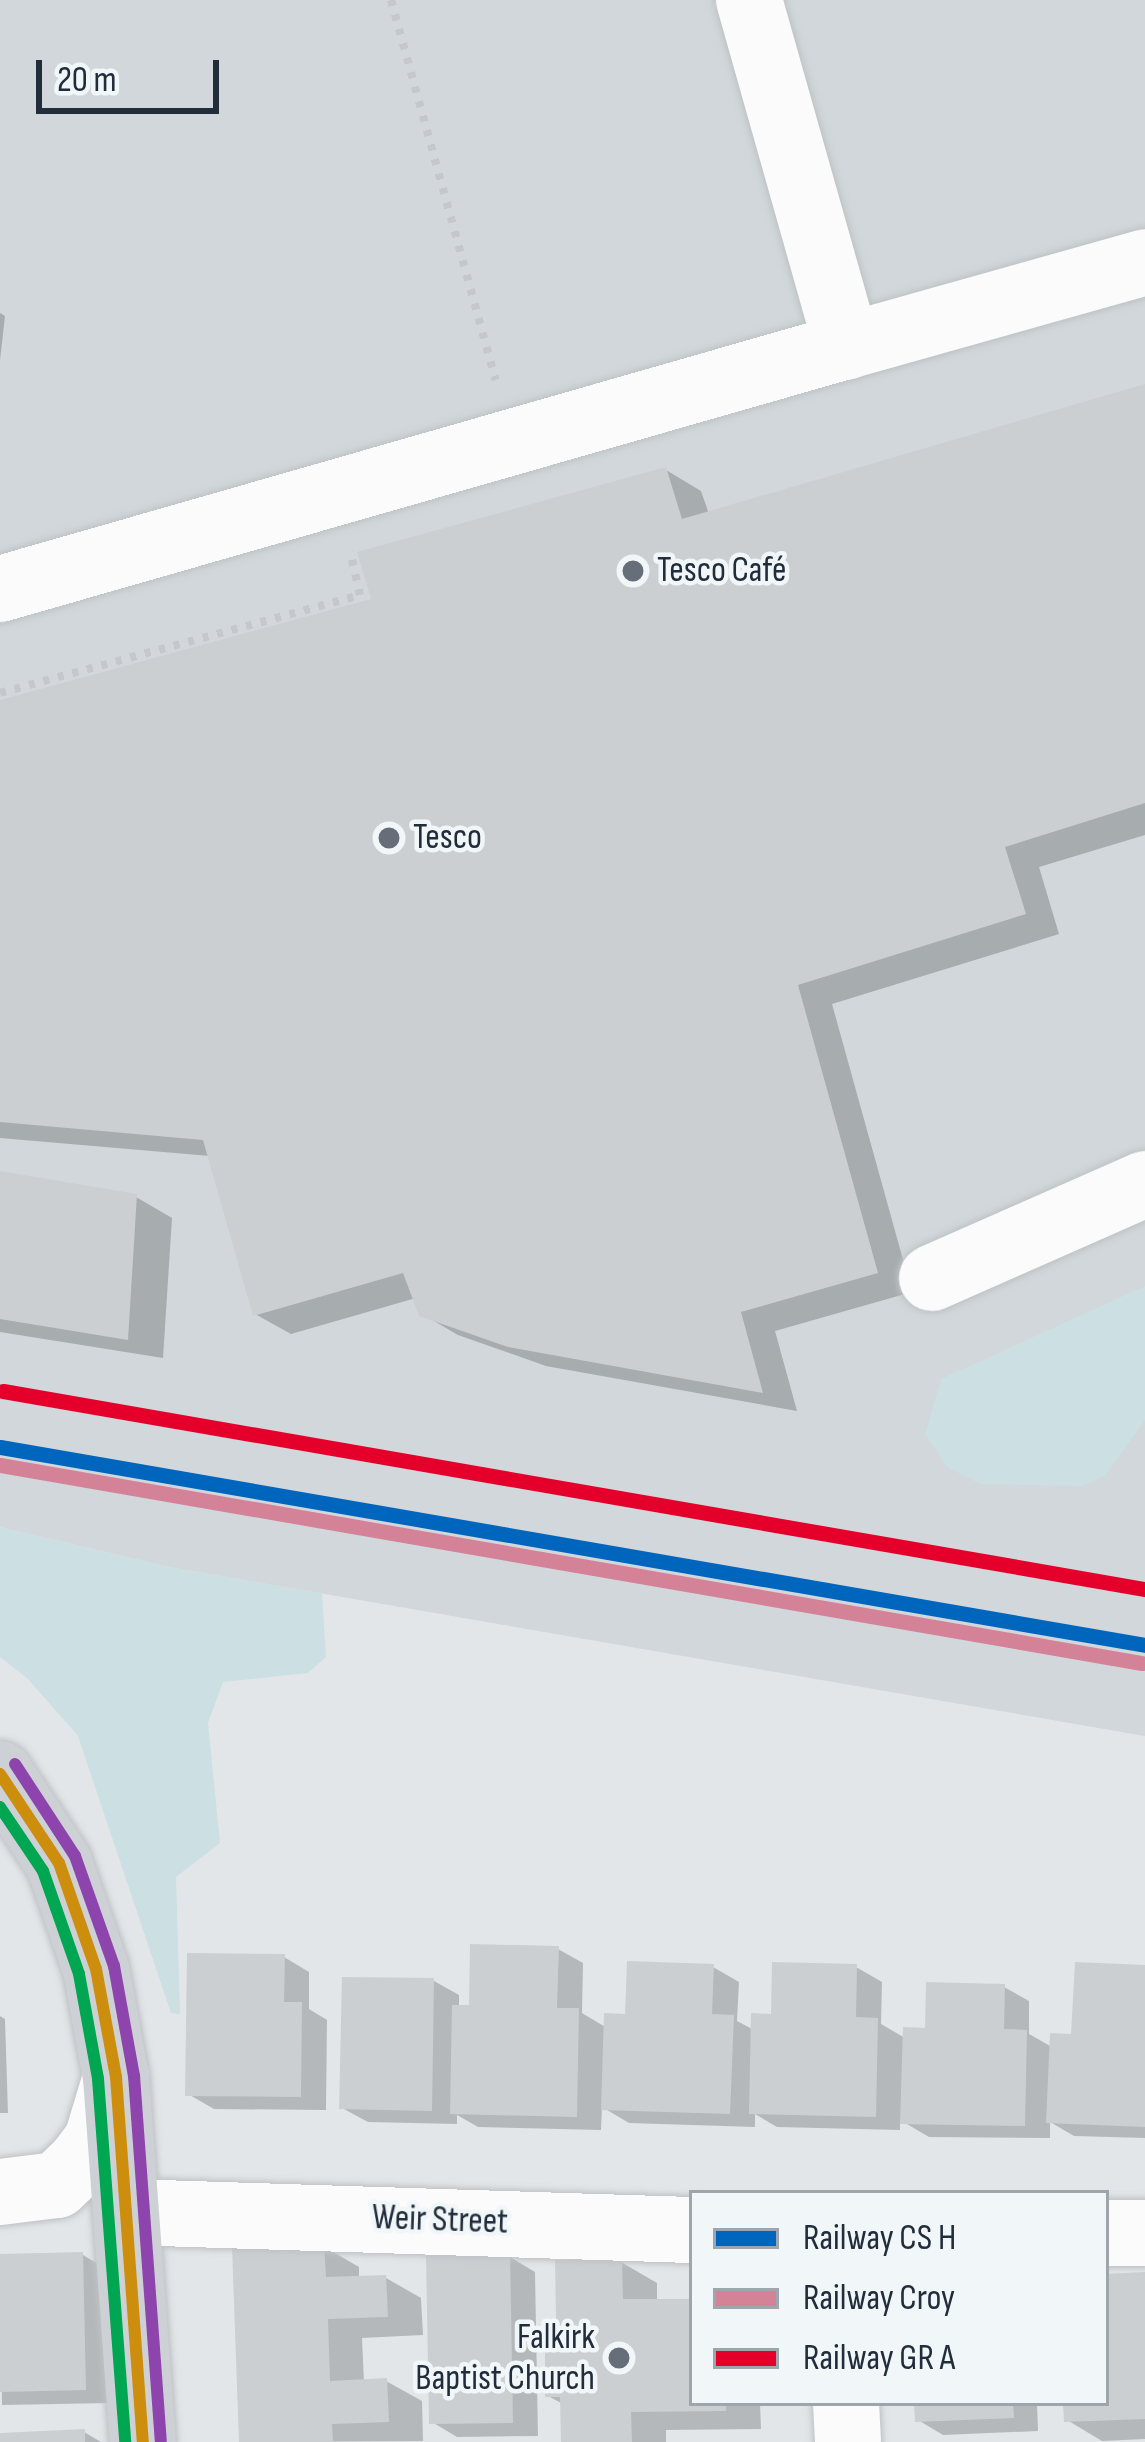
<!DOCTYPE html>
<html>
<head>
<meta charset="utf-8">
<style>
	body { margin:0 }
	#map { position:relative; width:1145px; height:2442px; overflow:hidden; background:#e3e6e9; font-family:"Sofia Sans Condensed",sans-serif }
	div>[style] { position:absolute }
	.built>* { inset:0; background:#d1d7da }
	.green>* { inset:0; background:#ccdfe2 }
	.shadow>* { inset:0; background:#0003 }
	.building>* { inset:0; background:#cccfd2 }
	.path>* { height:8px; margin-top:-4px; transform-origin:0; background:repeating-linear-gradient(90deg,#c4c7cc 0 6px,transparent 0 15px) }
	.roads { filter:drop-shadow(0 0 3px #bec2c4) drop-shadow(0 0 3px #bec2c4) }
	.minor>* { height:66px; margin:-33px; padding:0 33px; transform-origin:33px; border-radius:33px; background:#fbfbfc }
	.major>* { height:66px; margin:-33px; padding:0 33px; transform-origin:33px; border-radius:33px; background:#cdd1d5 }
	.bus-1>* { height:12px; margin:-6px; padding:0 6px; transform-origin:6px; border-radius:6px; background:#cc8e0c }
	.bus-2>* { height:12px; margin:-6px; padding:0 6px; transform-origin:6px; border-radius:6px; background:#00a651 }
	.bus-3>* { height:12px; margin:-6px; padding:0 6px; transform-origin:6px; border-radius:6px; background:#8e44ad }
	.rail-1>* { height:15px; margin:-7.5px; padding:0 7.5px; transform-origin:7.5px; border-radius:7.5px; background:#0065bd }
	.rail-2>* { height:15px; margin:-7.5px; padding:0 7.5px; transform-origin:7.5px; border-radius:7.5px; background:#d48298 }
	.rail-3>* { height:15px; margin:-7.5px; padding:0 7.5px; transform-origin:7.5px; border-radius:7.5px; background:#e4002b }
	.dots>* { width:33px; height:33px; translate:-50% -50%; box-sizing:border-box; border:6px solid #f1f6f8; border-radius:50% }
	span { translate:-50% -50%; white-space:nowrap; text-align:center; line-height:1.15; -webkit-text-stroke:9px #f1f6f8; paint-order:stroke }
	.poi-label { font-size:36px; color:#222d3c }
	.left { translate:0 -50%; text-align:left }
	.right { translate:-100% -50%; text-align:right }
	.street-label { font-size:36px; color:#222d3c }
	.legend { position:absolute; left:689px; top:2190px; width:420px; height:216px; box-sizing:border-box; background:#f1f6f8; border:3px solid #9ea6ad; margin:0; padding:15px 21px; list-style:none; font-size:36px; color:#222d3c }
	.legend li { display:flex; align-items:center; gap:24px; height:60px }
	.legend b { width:60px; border:3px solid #9ea6ad }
	.scale { position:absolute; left:36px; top:60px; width:183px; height:54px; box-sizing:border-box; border:6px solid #222d3c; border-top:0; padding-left:15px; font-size:36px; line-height:42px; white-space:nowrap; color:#222d3c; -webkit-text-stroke:9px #f1f6f8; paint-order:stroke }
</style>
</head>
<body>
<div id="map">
	<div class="built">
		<i style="clip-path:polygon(0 0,1145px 0,1145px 1736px,169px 1567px,0 1527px)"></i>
	</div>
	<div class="green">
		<i style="clip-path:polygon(1145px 1286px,1145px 1420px,1105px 1476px,1082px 1486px,980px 1484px,947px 1467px,925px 1434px,941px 1379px)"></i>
		<i style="clip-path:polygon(0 1527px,169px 1567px,322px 1593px,326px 1657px,308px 1673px,223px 1682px,208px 1723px,220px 1843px,176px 1877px,180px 2014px,171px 2013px,78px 1736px,28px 1679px,0 1657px)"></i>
	</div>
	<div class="shadow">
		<i style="clip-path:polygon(0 313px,5px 316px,0 360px)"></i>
		<i style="clip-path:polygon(1145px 390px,1145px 835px,1039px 867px,1059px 934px,832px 1004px,912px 1292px,775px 1331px,797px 1411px,546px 1366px,458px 1335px,422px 1314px,416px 1298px,291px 1334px,255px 1314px,210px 1156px,0 1138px,0 703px,375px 601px,666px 470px,701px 491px,709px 514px)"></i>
		<i style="clip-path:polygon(0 1174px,136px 1197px,172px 1218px,163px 1358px,0 1332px)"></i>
		<i style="clip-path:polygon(558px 1949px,583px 1963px,582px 2013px,607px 2028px,713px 1967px,739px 1982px,737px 2021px,754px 2030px,856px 1967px,882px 1982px,881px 2024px,905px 2038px,928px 2031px,1004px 1987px,1029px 2001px,1029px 2034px,1052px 2047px,1074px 2037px,1145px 1968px,1145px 2138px,1074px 2136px,1050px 2122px,1050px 2138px,929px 2137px,900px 2120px,900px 2130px,777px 2127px,755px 2114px,755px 2127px,629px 2123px,602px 2107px,601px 2130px,478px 2127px,457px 2115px,457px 2124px,368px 2122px,342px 2108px,434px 1981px,459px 1995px,459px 2008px,472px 2008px)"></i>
		<i style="clip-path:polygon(284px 1957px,309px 1972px,309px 2009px,327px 2020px,326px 2110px,214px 2109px,188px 2094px)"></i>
		<i style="clip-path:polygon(0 2016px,5px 2019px,8px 2113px,0 2113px)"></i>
		<i style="clip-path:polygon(323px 2246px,359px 2267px,359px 2279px,386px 2278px,421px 2298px,423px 2335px,362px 2338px,364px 2382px,386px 2381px,422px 2401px,423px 2441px,242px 2442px)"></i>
		<i style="clip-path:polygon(83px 2255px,108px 2270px,110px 2403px,2px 2405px,0 2257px)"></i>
		<i style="clip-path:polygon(510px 2257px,535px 2272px,538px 2436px,457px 2437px,432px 2422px)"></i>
		<i style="clip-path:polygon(621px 2262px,657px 2283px,657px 2302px,692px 2302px,692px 2403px,760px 2403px,761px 2429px,666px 2430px,666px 2442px,564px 2442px,563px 2404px,548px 2396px,559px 2322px)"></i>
		<i style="clip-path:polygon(1145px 2275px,1145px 2439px,1102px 2441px,1067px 2420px,1066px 2403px,1106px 2403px,1106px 2277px)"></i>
		<i style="clip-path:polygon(917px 2403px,1037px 2403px,1038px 2431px,943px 2435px,918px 2420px)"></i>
		<i style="clip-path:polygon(84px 2432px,101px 2442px,0 2442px,0 2436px)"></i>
	</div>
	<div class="building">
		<i style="clip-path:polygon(1145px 384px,1145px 803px,1005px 847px,1026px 914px,798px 985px,878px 1273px,741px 1312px,763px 1393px,508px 1347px,419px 1316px,403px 1273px,253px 1316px,203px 1140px,0 1122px,0 700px,371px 599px,357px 552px,666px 467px,682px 519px)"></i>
		<i style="clip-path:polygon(0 1171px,137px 1194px,128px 1340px,0 1319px)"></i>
		<i style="clip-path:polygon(470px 1944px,559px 1946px,557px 2008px,579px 2008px,577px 2117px,450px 2114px,452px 2005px,469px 2005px)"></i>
		<i style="clip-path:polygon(187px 1953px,285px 1954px,284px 2002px,302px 2002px,301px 2097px,185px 2096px)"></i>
		<i style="clip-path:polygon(627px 1961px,714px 1964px,712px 2014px,734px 2015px,730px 2114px,601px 2110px,604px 2013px,625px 2014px)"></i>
		<i style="clip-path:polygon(772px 1962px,857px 1964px,856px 2017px,878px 2018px,876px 2117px,749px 2114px,751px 2013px,771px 2014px)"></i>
		<i style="clip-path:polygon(1075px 1962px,1145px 1965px,1145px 2127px,1046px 2123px,1050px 2033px,1071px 2034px)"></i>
		<i style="clip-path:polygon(342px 1977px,434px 1978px,432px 2111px,339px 2109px)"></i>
		<i style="clip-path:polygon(926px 1982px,1005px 1984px,1004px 2029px,1027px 2030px,1025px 2126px,900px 2124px,903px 2027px,925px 2028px)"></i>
		<i style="clip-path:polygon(324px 2243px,326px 2277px,386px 2275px,388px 2317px,328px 2319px,330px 2381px,387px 2378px,389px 2422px,332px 2424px,333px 2442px,239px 2442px,232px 2247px)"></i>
		<i style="clip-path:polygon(83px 2252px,86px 2390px,0 2392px,0 2254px)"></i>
		<i style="clip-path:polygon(510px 2254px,513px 2423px,429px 2424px,426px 2255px)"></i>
		<i style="clip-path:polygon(622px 2259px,623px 2299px,692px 2299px,692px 2403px,726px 2403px,726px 2411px,631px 2412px,632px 2442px,561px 2442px,560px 2397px,545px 2397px,545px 2319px,556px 2319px,555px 2260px)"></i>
		<i style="clip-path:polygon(1145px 2272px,1145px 2419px,1064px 2422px,1063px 2403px,1106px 2403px,1106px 2274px)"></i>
		<i style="clip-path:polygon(914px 2403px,1013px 2403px,1014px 2418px,915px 2422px)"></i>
		<i style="clip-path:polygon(85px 2429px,85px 2442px,0 2442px,0 2433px)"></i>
	</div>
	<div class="path">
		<i style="left:391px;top:0;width:394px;rotate:74.6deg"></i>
		<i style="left:0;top:693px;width:373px;rotate:-15.2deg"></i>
		<i style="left:360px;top:595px;width:45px;rotate:-102.8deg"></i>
	</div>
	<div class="roads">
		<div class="minor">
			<i style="left:749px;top:0;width:360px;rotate:74.2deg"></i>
			<i style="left:847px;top:346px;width:310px;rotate:-15.7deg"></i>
			<i style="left:0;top:589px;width:881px;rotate:-16.01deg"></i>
			<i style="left:932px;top:1278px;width:233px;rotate:-23.8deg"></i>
			<i style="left:0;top:2192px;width:57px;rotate:-7deg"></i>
			<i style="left:57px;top:2185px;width:30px;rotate:-44deg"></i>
			<i style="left:79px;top:2164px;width:30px;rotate:-53deg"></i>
			<i style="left:97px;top:2140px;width:66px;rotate:-73.2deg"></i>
			<i style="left:128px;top:2212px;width:564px;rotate:1.83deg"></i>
			<i style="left:1106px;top:2233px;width:39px"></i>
			<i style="left:846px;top:2403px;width:39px;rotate:87deg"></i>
		</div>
		<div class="major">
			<i style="left:0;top:1774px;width:107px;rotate:56.5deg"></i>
			<i style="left:59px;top:1863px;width:112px;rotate:70.8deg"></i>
			<i style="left:96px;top:1969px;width:110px;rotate:79.5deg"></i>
			<i style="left:116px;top:2077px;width:366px;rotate:85.8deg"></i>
		</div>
	</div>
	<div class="bus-1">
		<i style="left:0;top:1774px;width:107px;rotate:56.5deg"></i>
		<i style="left:59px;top:1863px;width:112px;rotate:70.8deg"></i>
		<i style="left:96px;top:1969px;width:110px;rotate:79.5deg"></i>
		<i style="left:116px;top:2077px;width:366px;rotate:85.8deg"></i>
	</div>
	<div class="bus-2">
		<i style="left:0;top:1807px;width:77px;rotate:56.1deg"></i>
		<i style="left:43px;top:1871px;width:109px;rotate:70.7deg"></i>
		<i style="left:79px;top:1974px;width:107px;rotate:79.7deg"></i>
		<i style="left:98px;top:2079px;width:364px;rotate:85.7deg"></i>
	</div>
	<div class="bus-3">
		<i style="left:15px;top:1764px;width:110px;rotate:56.9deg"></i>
		<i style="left:75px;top:1856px;width:117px;rotate:70.5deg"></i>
		<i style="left:114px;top:1966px;width:112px;rotate:79.7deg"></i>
		<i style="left:134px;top:2076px;width:366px;rotate:85.8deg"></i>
	</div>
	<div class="rail-1">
		<i style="left:0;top:1447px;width:1162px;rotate:9.81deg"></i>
	</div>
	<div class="rail-2">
		<i style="left:0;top:1465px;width:1159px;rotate:9.84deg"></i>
	</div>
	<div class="rail-3">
		<i style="left:3px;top:1391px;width:1159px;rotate:9.84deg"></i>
	</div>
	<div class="dots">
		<i style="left:633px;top:571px;background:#666e79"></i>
		<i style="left:389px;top:838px;background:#666e79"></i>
		<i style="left:619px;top:2358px;background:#666e79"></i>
	</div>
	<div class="poi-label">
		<span class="left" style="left:657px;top:571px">Tesco Café</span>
		<span class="left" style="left:413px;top:838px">Tesco</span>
		<span class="right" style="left:595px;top:2358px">Falkirk<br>Baptist Church</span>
	</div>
	<div class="street-label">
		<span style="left:440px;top:2220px;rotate:2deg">Weir Street</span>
	</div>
	<ul class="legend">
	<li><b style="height:15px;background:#0065bd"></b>Railway CS H</li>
	<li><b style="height:15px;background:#d48298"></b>Railway Croy</li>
	<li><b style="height:15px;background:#e4002b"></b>Railway GR A</li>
	</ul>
	<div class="scale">20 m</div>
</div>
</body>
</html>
